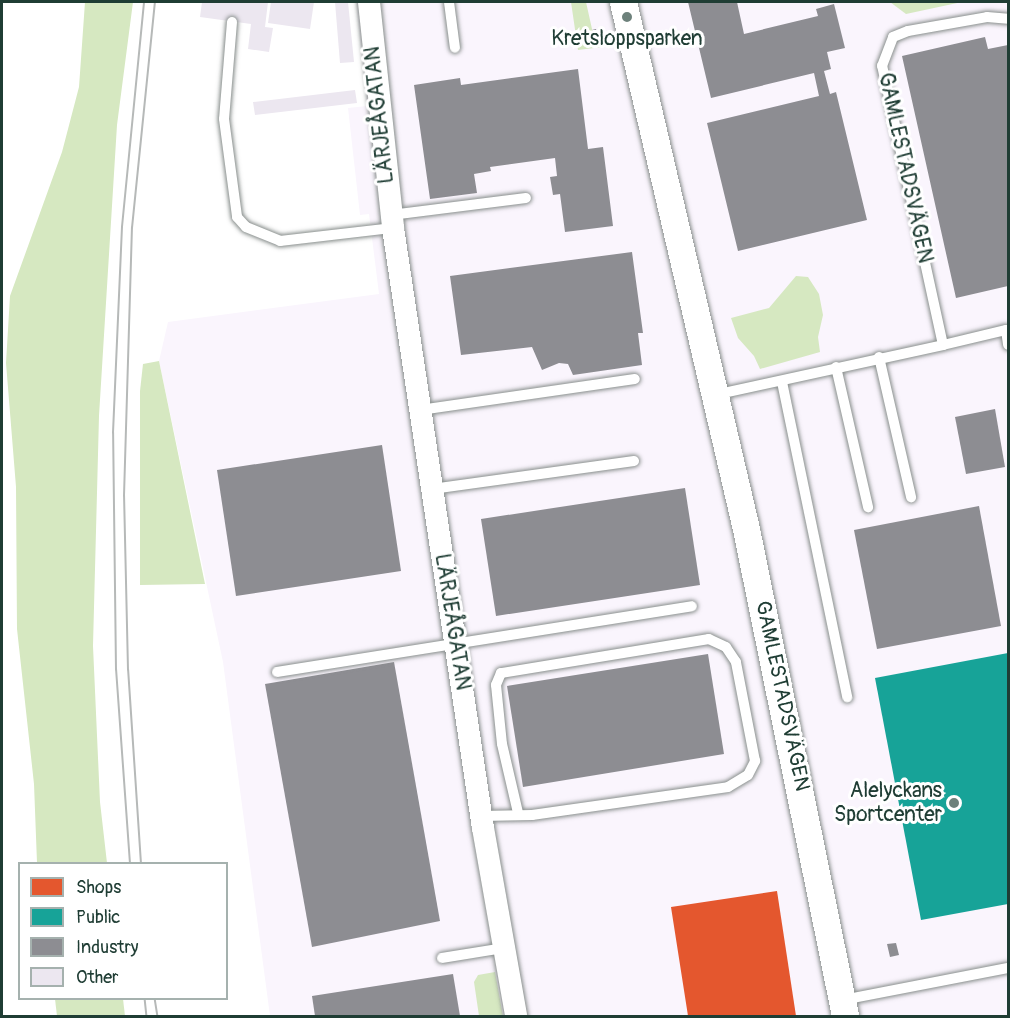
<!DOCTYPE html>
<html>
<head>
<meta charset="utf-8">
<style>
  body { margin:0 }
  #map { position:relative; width:1010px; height:1018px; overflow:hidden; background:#fff; font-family:Pangolin,sans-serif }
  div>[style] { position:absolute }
  .built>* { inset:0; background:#faf5fd }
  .green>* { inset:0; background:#d6e8c1 }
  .shops>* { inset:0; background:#e4572e }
  .public>* { inset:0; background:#17a398 }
  .industry>* { inset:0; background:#8d8d92 }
  .building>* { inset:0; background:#ece7f0 }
  .roads { filter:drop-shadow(0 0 2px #898f8d) drop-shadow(0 0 2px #898f8d) }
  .service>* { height:10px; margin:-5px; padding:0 5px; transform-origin:5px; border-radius:5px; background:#fff }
  .minor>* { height:22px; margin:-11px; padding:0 11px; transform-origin:11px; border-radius:11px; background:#fff }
  .tertiary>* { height:27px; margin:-13.5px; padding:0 13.5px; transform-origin:13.5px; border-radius:13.5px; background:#fff }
  .tram>* { height:1.5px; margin:-0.75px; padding:0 0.75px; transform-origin:0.75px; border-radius:0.75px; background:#b6b9b8 }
  .dots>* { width:16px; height:16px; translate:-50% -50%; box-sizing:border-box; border:3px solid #fff; border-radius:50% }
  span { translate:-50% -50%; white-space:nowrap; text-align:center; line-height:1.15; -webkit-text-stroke:6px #fff; paint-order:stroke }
  .poi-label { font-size:21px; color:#1f3d34 }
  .right { translate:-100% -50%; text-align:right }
  .street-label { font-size:21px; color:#1f3d34 }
  .frame { position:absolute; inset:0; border:3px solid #1f3d34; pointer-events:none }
  .legend { position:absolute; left:18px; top:862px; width:210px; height:138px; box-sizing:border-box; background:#fff; border:2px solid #a5b1ae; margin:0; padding:8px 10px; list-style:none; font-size:18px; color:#1f3d34 }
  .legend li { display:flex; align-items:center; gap:12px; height:30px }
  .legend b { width:30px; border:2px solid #a5b1ae }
</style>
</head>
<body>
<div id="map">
  <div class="built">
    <div style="clip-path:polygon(356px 2px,1008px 2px,1008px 1016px,270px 1016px,223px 662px,159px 361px,168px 322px,379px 294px,369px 214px,360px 215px,348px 108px,367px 106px)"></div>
  </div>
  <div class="green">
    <div style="clip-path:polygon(85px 2px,133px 2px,117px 125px,99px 416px,93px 646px,100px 802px,107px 863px,37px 863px,34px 784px,17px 629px,16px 487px,6px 363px,10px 296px,62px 152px,79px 87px)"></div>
    <div style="clip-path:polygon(571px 2px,586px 2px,594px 38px,598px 38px,602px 47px,578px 50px)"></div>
    <div style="clip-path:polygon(890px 2px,962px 2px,906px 14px)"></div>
    <div style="clip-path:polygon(796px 276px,808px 277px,819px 294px,823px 315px,818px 337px,820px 352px,760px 369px,754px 356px,738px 338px,731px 318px,769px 308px)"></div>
    <div style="clip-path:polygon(159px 361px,205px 584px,140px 585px,140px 391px,143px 364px)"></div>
    <div style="clip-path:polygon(495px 972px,503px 1016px,479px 1016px,474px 982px,478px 975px)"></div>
    <div style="clip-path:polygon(55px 999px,123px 999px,125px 1016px,57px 1016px)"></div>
  </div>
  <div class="shops">
    <div style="clip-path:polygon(777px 891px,796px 1016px,688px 1016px,671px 907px)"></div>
  </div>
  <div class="public">
    <div style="clip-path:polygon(1008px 653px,1008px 904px,921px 920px,875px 678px)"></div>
  </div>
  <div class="industry">
    <div style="clip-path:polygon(688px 2px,737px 2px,744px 34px,818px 16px,816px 9px,834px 4px,845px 48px,827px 52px,831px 69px,824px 71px,830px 94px,836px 92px,867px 220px,738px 251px,707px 123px,819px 96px,814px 73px,711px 98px)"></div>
    <div style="clip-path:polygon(596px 29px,598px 38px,594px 39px,592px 30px)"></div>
    <div style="clip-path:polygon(985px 37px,988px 49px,1008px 45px,1008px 286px,956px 298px,902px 56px)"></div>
    <div style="clip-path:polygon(578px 69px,588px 149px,603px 147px,613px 226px,565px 232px,560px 194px,553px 195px,550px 177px,557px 176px,555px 158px,490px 167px,491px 171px,474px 174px,477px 193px,430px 199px,414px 85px,460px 78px,461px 85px)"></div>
    <div style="clip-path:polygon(632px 252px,643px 333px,638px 333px,642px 365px,573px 375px,568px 364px,559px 363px,542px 370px,532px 347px,461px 355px,450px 276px)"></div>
    <div style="clip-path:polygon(995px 409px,1005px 467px,966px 474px,955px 417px)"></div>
    <div style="clip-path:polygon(382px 445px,401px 571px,236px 596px,217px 470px)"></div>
    <div style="clip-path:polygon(685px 488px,700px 585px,496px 616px,481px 519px)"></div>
    <div style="clip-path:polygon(979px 506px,1001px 626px,877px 649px,854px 530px)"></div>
    <div style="clip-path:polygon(708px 654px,724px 754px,523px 787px,507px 686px)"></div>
    <div style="clip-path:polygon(394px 662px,440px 921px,312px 947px,265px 684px)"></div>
    <div style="clip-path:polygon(896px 943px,899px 955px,890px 957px,887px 944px)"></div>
    <div style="clip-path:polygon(453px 974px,460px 1016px,315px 1016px,312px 996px)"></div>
  </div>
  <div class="building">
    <div style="clip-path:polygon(202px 2px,268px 2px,265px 27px,273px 28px,269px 52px,248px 49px,251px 24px,200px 17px)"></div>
    <div style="clip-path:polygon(271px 2px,314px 2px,310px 29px,268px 23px)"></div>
    <div style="clip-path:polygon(335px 2px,348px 2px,354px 62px,340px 63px)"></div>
    <div style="clip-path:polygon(355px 90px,357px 103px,255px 115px,253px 102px)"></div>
  </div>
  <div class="roads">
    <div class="service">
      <div style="left:449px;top:2px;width:46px;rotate:82.6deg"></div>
      <div style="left:232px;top:22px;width:97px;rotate:94.7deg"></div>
      <div style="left:224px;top:119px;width:99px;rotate:82.4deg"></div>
      <div style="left:237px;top:217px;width:13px;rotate:48deg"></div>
      <div style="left:246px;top:227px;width:37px;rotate:22deg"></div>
      <div style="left:280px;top:241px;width:114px;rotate:-6.6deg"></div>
      <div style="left:391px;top:215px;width:136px;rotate:-7.2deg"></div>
      <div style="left:943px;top:345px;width:65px;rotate:-13.4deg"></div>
      <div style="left:1006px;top:330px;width:15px;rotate:82deg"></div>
      <div style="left:879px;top:357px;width:144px;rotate:77.1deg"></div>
      <div style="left:836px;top:367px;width:144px;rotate:77.1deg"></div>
      <div style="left:782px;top:382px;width:322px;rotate:78.3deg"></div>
      <div style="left:714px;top:395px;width:234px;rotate:-12.3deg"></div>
      <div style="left:943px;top:345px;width:286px;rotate:-102.3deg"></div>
      <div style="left:882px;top:66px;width:31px;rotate:-69deg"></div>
      <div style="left:893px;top:37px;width:16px;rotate:-22deg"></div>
      <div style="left:908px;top:31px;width:80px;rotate:-10deg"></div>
      <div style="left:987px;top:17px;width:21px;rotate:5deg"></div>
      <div style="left:420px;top:410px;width:217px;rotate:-8.2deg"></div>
      <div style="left:432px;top:489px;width:204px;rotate:-7.9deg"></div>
      <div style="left:277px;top:672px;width:420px;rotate:-9deg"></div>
      <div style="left:481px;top:816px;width:51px;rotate:-1.1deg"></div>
      <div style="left:532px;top:815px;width:198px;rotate:-8.1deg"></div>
      <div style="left:728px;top:787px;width:23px;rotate:-31deg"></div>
      <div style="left:748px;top:775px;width:16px;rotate:-63deg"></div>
      <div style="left:755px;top:761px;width:101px;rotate:-100.9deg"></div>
      <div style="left:736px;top:662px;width:18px;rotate:-124deg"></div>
      <div style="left:726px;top:647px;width:19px;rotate:-155deg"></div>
      <div style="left:709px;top:639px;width:211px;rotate:170.7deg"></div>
      <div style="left:501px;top:673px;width:13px;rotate:113deg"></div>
      <div style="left:496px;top:685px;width:59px;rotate:84.2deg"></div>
      <div style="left:502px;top:744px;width:71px;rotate:76.9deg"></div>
      <div style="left:442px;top:958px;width:63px;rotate:-9.2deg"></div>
      <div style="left:843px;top:1000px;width:168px;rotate:-11deg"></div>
    </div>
    <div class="minor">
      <div style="left:369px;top:2px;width:227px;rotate:83.9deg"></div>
      <div style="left:393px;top:228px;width:607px;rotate:81.47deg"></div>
      <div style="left:483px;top:828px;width:191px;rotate:80deg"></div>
    </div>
    <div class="tertiary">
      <div style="left:623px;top:2px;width:541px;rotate:76.86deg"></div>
      <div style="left:746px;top:529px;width:497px;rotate:78.5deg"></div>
    </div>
  </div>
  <div class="tram">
    <div style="left:130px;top:864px;width:195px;rotate:-94.1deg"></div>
    <div style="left:116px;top:670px;width:237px;rotate:-90.7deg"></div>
    <div style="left:113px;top:433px;width:206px;rotate:-87.5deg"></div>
    <div style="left:122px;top:227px;width:226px;rotate:-84.4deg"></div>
    <div style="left:141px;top:864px;width:194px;rotate:-93.8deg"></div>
    <div style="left:128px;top:670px;width:174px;rotate:-91.3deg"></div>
    <div style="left:124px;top:496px;width:268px;rotate:-88.3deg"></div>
    <div style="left:132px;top:228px;width:227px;rotate:-84.2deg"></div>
    <div style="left:145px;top:998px;width:18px;rotate:84deg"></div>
    <div style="left:155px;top:998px;width:18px;rotate:81deg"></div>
  </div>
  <div class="dots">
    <div style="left:627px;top:17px;background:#6d817b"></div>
    <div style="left:954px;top:803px;background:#6d817b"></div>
  </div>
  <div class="poi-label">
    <span style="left:627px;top:39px">Kretsloppsparken</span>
    <span class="right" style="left:942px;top:803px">Alelyckans<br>Sportcenter</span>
  </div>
  <div class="street-label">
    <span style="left:380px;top:115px;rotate:-96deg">LÄRJEÅGATAN</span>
    <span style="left:905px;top:168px;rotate:78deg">GAMLESTADSVÄGEN</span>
    <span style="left:452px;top:622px;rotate:81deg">LÄRJEÅGATAN</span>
    <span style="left:782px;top:696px;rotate:78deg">GAMLESTADSVÄGEN</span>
  </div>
  <div class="frame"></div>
  <ul class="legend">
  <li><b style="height:16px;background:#e4572e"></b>Shops</li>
  <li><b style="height:16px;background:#17a398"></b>Public</li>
  <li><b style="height:16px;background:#8d8d92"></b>Industry</li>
  <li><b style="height:16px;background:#ece7f0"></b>Other</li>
  </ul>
</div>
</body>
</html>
